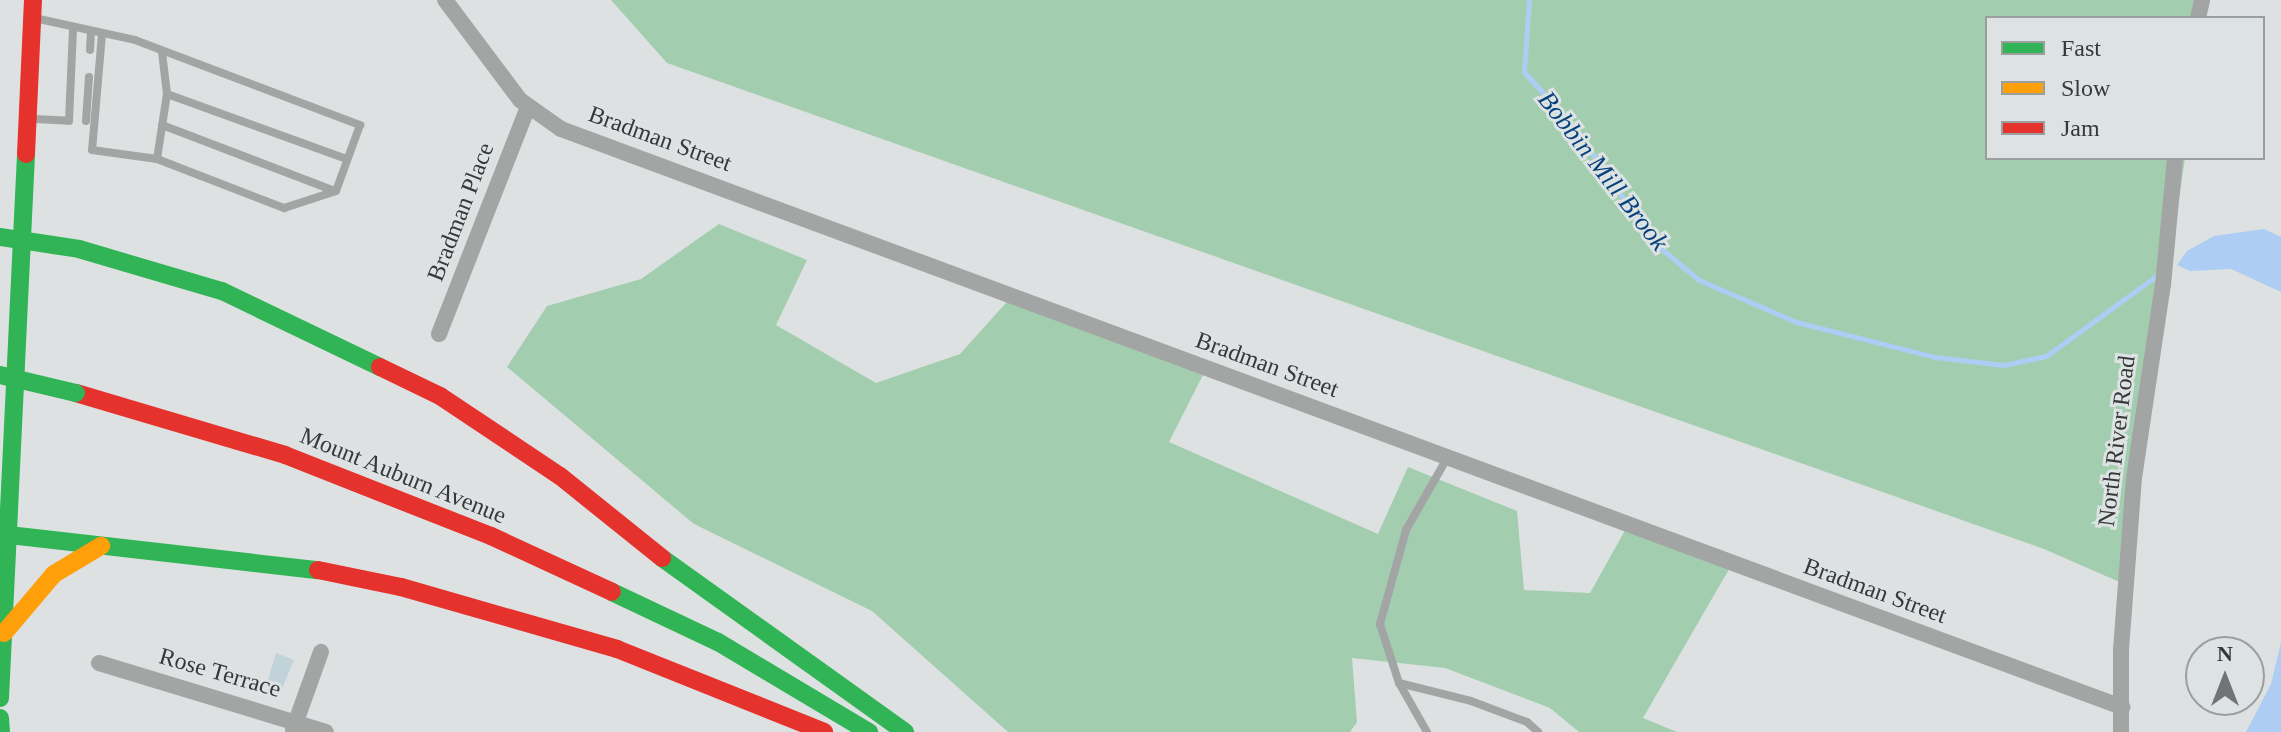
<!DOCTYPE html>
<html>
<head>
<meta charset="utf-8">
<style>
  body { margin:0 }
  #map { position:relative; width:2281px; height:732px; overflow:hidden; background:#dee1e1; font-family:"Times New Roman",serif }
  div>[style] { position:absolute }
  .forest>* { inset:0; background:#a2ceaf }
  .water>* { inset:0; background:#aecdf4 }
  .stream>* { height:5px; margin:-2.5px; padding:0 2.5px; transform-origin:2.5px; border-radius:2.5px; background:#aecdf4 }
  .building>* { inset:0; background:#c2d2d9 }
  .lane>* { height:8px; margin:-4px; padding:0 4px; transform-origin:4px; border-radius:4px; background:#a3a5a5 }
  .street>* { height:16px; margin:-8px; padding:0 8px; transform-origin:8px; border-radius:8px; background:#a3a5a5 }
  .fast>* { height:18px; margin:-9px; padding:0 9px; transform-origin:9px; border-radius:9px; background:#30b455 }
  .slow>* { height:18px; margin:-9px; padding:0 9px; transform-origin:9px; border-radius:9px; background:#ff9f0a }
  .jam>* { height:18px; margin:-9px; padding:0 9px; transform-origin:9px; border-radius:9px; background:#e5322d }
  .fast-bridge>* { height:18px; margin:-9px; padding:0 9px; transform-origin:9px; border-radius:9px; background:#30b455 }
  span { translate:-50% -50%; white-space:nowrap; text-align:center; line-height:1.15; -webkit-text-stroke:6px #dde2e2; paint-order:stroke }
  .street-label { font-size:24px; color:#373839 }
  .water-label { font-size:26px; color:#07427d; font-style:italic }
  .legend { position:absolute; left:1985px; top:16px; width:280px; height:144px; box-sizing:border-box; background:#dde2e2; border:2px solid #9b9e9e; margin:0; padding:10px 14px; list-style:none; font-size:24px; color:#373839 }
  .legend li { display:flex; align-items:center; gap:16px; height:40px }
  .legend b { width:40px; border:2px solid #9b9e9e }
  .north { position:absolute; left:2185px; top:636px; width:80px; height:80px; box-sizing:border-box; background:#dde2e2; border:2px solid #9b9e9e; border-radius:50%; rotate:0deg; font-size:22px; font-weight:700; line-height:32px; text-align:center; color:#373839 }
  .north::after { content:''; display:block; margin:auto; width:28px; height:36px; background:#717374; clip-path:polygon(50% 0,100% 100%,50% 72%,0 100%) }
</style>
</head>
<body>
<div id="map">
  <div class="forest">
    <div style="clip-path:polygon(611px 0,2207px 0,2205px 18px,1987px 18px,1987px 158px,2185px 158px,2124px 584px,2044px 549px,667px 63px)"></div>
    <div style="clip-path:polygon(719px 224px,807px 260px,776px 325px,876px 383px,960px 354px,1013px 295px,1206px 369px,1169px 442px,1378px 534px,1408px 467px,1517px 511px,1524px 590px,1590px 593px,1628px 525px,1732px 564px,1643px 718px,1677px 732px,1579px 732px,1550px 708px,1445px 668px,1352px 658px,1357px 722px,1350px 732px,1008px 732px,872px 611px,694px 524px,507px 367px,547px 306px,641px 279px)"></div>
  </div>
  <div class="water">
    <div style="clip-path:polygon(2264px 229px,2281px 237px,2281px 292px,2231px 269px,2190px 271px,2177px 265px,2187px 251px,2214px 236px)"></div>
    <div style="clip-path:polygon(2281px 642px,2281px 732px,2246px 732px,2271px 684px)"></div>
  </div>
  <div class="stream">
    <div style="left:1529px;top:0;width:72px;rotate:94deg"></div>
    <div style="left:1524px;top:72px;width:76px;rotate:47.7deg"></div>
    <div style="left:1575px;top:128px;width:137px;rotate:55.7deg"></div>
    <div style="left:1652px;top:241px;width:61px;rotate:39.7deg"></div>
    <div style="left:1699px;top:280px;width:106px;rotate:23.4deg"></div>
    <div style="left:1796px;top:322px;width:143px;rotate:14.1deg"></div>
    <div style="left:1935px;top:357px;width:69px;rotate:6.6deg"></div>
    <div style="left:2004px;top:365px;width:43px;rotate:-12.1deg"></div>
    <div style="left:2046px;top:356px;width:140px;rotate:-36deg"></div>
  </div>
  <div class="building">
    <div style="clip-path:polygon(276px 653px,294px 660px,281px 691px,266px 686px)"></div>
  </div>
  <div class="lane">
    <div style="left:39px;top:19px;width:98px;rotate:12.3deg"></div>
    <div style="left:135px;top:40px;width:241px;rotate:20.7deg"></div>
    <div style="left:360px;top:125px;width:70px;rotate:110deg"></div>
    <div style="left:336px;top:191px;width:55px;rotate:161.9deg"></div>
    <div style="left:284px;top:208px;width:136px;rotate:-158.9deg"></div>
    <div style="left:157px;top:159px;width:66px;rotate:-81.3deg"></div>
    <div style="left:167px;top:94px;width:42px;rotate:-96.8deg"></div>
    <div style="left:102px;top:34px;width:116px;rotate:94.9deg"></div>
    <div style="left:92px;top:150px;width:66px;rotate:7.9deg"></div>
    <div style="left:90px;top:50px;width:18px;rotate:-87deg"></div>
    <div style="left:167px;top:94px;width:191px;rotate:19.9deg"></div>
    <div style="left:35px;top:119px;width:34px;rotate:3deg"></div>
    <div style="left:69px;top:121px;width:93px;rotate:-87.5deg"></div>
    <div style="left:86px;top:121px;width:44px;rotate:-86.1deg"></div>
    <div style="left:162px;top:125px;width:185px;rotate:20.9deg"></div>
    <div style="left:1399px;top:683px;width:74px;rotate:14deg"></div>
    <div style="left:1471px;top:701px;width:60px;rotate:20.6deg"></div>
    <div style="left:1527px;top:722px;width:15px;rotate:42deg"></div>
    <div style="left:1427px;top:732px;width:56px;rotate:-119.7deg"></div>
    <div style="left:1399px;top:683px;width:62px;rotate:-107.9deg"></div>
    <div style="left:1380px;top:624px;width:98px;rotate:-74.5deg"></div>
    <div style="left:1406px;top:530px;width:83px;rotate:-60.3deg"></div>
  </div>
  <div class="street">
    <div style="left:445px;top:0;width:125px;rotate:53.1deg"></div>
    <div style="left:520px;top:100px;width:50px;rotate:35.3deg"></div>
    <div style="left:561px;top:129px;width:1665px;rotate:20.32deg"></div>
    <div style="left:2198px;top:18px;width:18px;rotate:-77deg"></div>
    <div style="left:439px;top:334px;width:244px;rotate:-68.6deg"></div>
    <div style="left:99px;top:663px;width:237px;rotate:16.9deg"></div>
    <div style="left:293px;top:730px;width:83px;rotate:-70.3deg"></div>
    <div style="left:2121px;top:732px;width:82px;rotate:-90deg"></div>
    <div style="left:2121px;top:650px;width:172px;rotate:-85.7deg"></div>
    <div style="left:2134px;top:478px;width:195px;rotate:-81.5deg"></div>
    <div style="left:2163px;top:285px;width:128px;rotate:-84.6deg"></div>
  </div>
  <div class="fast">
    <div style="left:0;top:237px;width:80px;rotate:8.6deg"></div>
    <div style="left:79px;top:249px;width:149px;rotate:16.4deg"></div>
    <div style="left:222px;top:291px;width:175px;rotate:25.7deg"></div>
    <div style="left:0;top:534px;width:320px;rotate:6.5deg"></div>
    <div style="left:662px;top:558px;width:299px;rotate:35.6deg"></div>
    <div style="left:612px;top:592px;width:117px;rotate:25.3deg"></div>
    <div style="left:718px;top:642px;width:176px;rotate:30.8deg"></div>
    <div style="left:0;top:698px;width:545px;rotate:-87.26deg"></div>
    <div style="left:0;top:718px;width:14px;rotate:86deg"></div>
  </div>
  <div class="slow">
    <div style="left:4px;top:633px;width:77px;rotate:-49.7deg"></div>
    <div style="left:54px;top:574px;width:55px;rotate:-30.8deg"></div>
  </div>
  <div class="jam">
    <div style="left:26px;top:154px;width:154px;rotate:-87.4deg"></div>
    <div style="left:380px;top:367px;width:67px;rotate:25.8deg"></div>
    <div style="left:440px;top:396px;width:144px;rotate:33.7deg"></div>
    <div style="left:560px;top:476px;width:131px;rotate:38.8deg"></div>
    <div style="left:76px;top:393px;width:218px;rotate:16.5deg"></div>
    <div style="left:285px;top:455px;width:221px;rotate:21.5deg"></div>
    <div style="left:491px;top:536px;width:133px;rotate:24.8deg"></div>
    <div style="left:318px;top:570px;width:85px;rotate:11.6deg"></div>
    <div style="left:401px;top:587px;width:225px;rotate:16deg"></div>
    <div style="left:617px;top:649px;width:223px;rotate:21.8deg"></div>
  </div>
  <div class="fast-bridge">
    <div style="left:0;top:375px;width:78px;rotate:13.3deg"></div>
  </div>
  <div class="street-label">
    <span style="left:660px;top:139px;rotate:20deg">Bradman Street</span>
    <span style="left:461px;top:212px;rotate:-69deg">Bradman Place</span>
    <span style="left:1267px;top:365px;rotate:20deg">Bradman Street</span>
    <span style="left:2117px;top:441px;rotate:-83deg">North River Road</span>
    <span style="left:403px;top:476px;rotate:22deg">Mount Auburn Avenue</span>
    <span style="left:1875px;top:591px;rotate:20deg">Bradman Street</span>
    <span style="left:220px;top:673px;rotate:16deg">Rose Terrace</span>
  </div>
  <div class="water-label">
    <span style="left:1603px;top:171px;rotate:52deg">Bobbin Mill Brook</span>
  </div>
  <ul class="legend">
  <li><b style="height:10px;background:#30b455"></b>Fast</li>
  <li><b style="height:10px;background:#ff9f0a"></b>Slow</li>
  <li><b style="height:10px;background:#e5322d"></b>Jam</li>
  </ul>
  <div class="north">N</div>
</div>
</body>
</html>
